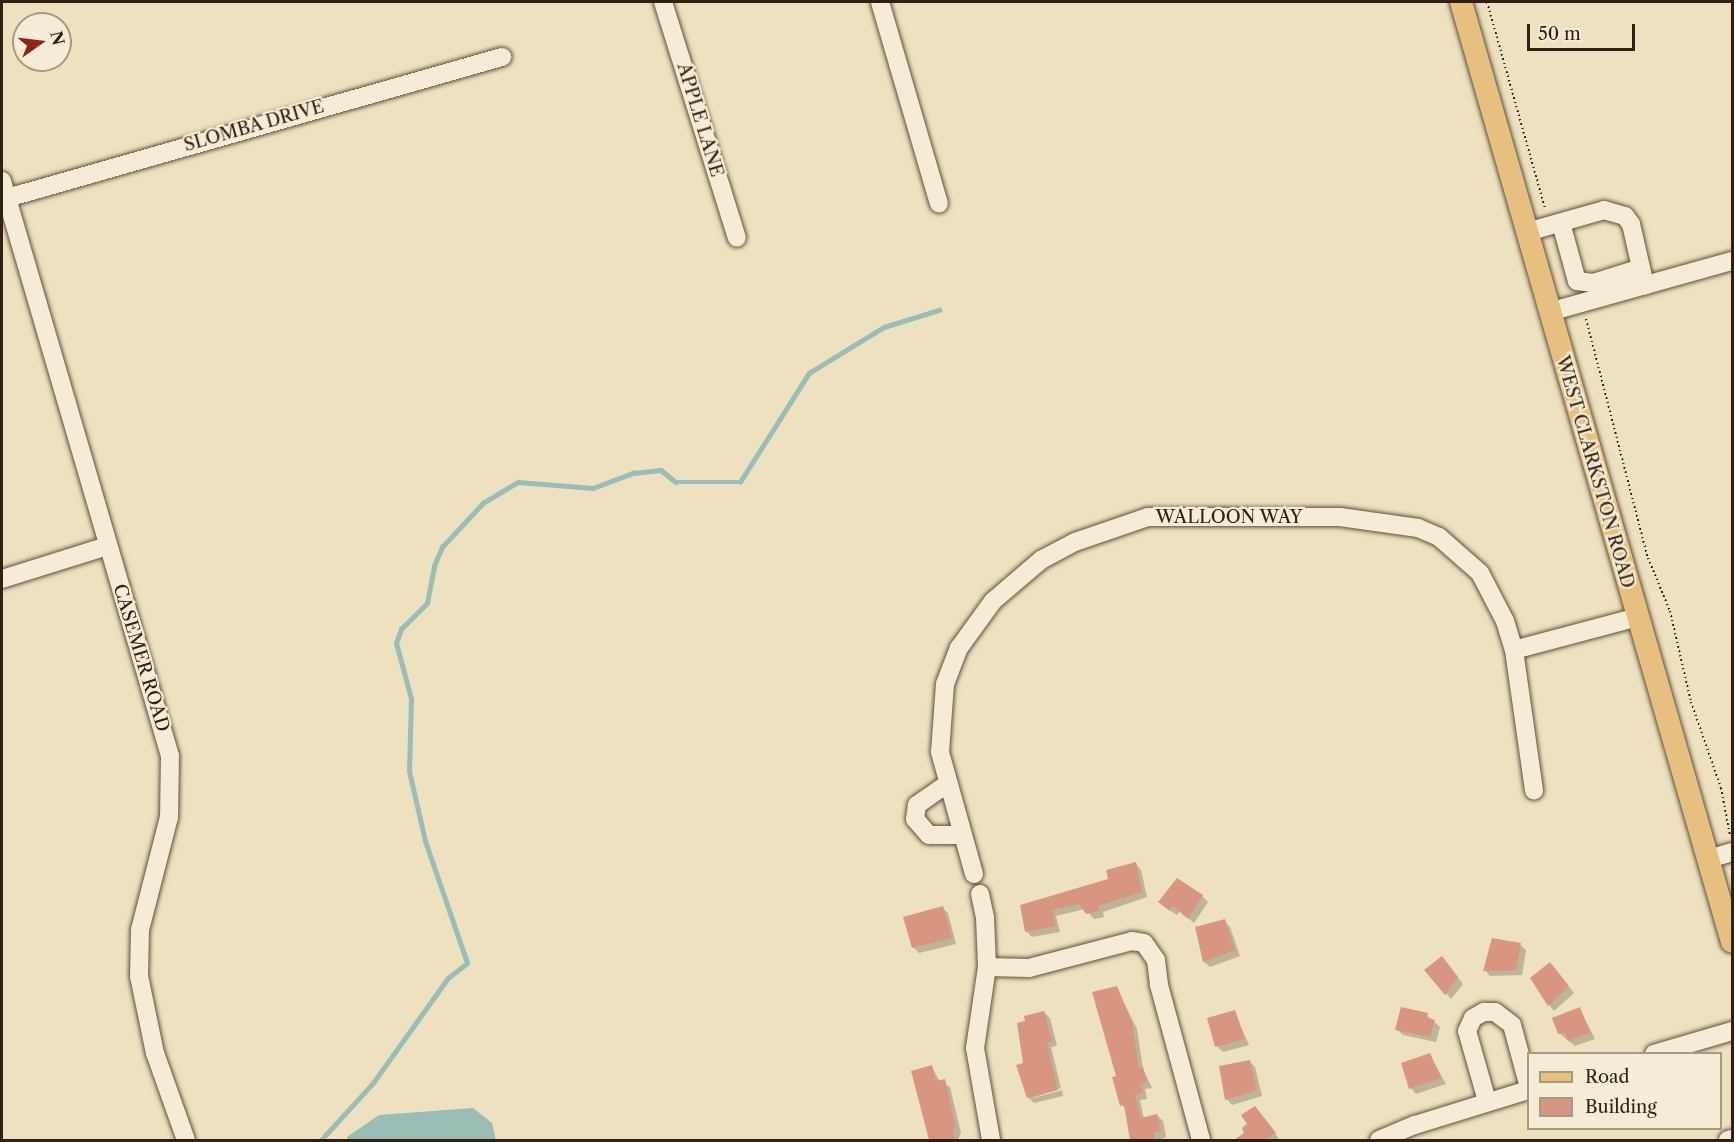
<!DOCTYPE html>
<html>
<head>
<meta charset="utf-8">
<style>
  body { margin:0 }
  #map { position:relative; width:1734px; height:1142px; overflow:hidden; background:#eee1bf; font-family:"Libre Caslon Text",serif }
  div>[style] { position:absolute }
  .water>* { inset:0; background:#9abdb6 }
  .shadow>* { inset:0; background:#0003 }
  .stream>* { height:4.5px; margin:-2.25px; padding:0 2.25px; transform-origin:2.25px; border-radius:2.25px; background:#9abdb6 }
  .building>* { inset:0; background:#d89680 }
  .path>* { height:2px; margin-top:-1px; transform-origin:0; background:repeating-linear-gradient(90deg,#311f12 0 1.5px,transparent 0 4.5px) }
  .roads { filter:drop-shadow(0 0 2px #60503d) drop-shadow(0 0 2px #60503d) }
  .minor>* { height:18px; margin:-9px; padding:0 9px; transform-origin:9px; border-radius:9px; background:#f4ecd5 }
  .major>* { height:22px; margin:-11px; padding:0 11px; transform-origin:11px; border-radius:11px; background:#e7c080 }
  span { translate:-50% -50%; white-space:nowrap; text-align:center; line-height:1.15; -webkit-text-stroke:4.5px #f4ecd5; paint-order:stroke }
  .street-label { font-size:18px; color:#311f12 }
  .frame { position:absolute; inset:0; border:3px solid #311f12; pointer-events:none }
  .legend { position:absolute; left:1527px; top:1052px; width:195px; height:78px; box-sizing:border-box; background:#f4ecd5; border:2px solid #a69a87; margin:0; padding:8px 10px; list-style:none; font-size:18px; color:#311f12 }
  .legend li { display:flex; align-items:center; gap:12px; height:30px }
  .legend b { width:30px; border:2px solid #a69a87 }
  .north { position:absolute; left:12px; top:12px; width:60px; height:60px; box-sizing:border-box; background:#f4ecd5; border:2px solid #a69a87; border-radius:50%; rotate:76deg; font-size:16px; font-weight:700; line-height:24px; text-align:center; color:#311f12 }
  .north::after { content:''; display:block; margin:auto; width:21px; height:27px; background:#8f2418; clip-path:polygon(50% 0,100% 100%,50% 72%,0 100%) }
  .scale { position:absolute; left:1527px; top:24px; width:108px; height:27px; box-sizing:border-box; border:3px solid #311f12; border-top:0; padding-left:8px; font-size:18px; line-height:21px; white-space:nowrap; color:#311f12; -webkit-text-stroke:4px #f4ecd5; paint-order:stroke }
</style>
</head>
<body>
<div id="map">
  <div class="water">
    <div style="clip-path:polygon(473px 1108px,492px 1123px,496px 1140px,348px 1140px,347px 1137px,379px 1115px)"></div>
  </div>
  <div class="shadow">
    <div style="clip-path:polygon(1136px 864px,1141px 870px,1147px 897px,1103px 912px,1104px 917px,1094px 919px,1085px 909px,1056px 916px,1060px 932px,1032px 937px,1026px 931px,1022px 906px,1110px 880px)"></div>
    <div style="clip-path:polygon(1202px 896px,1208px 902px,1194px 923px,1180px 911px,1177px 915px,1166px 908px)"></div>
    <div style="clip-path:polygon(942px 908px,948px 913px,956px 944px,919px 953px,913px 947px)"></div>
    <div style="clip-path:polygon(1224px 921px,1230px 927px,1240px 956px,1210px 967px,1204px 962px)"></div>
    <div style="clip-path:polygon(1520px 945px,1526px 950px,1522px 975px,1490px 976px,1485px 970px)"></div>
    <div style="clip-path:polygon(1447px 963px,1463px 984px,1451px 999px,1426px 970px)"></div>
    <div style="clip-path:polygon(1555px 969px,1574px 993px,1554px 1011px,1549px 1005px)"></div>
    <div style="clip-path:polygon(1116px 987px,1137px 1029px,1143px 1069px,1152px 1088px,1145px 1089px,1147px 1099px,1140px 1100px,1144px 1119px,1157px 1115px,1163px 1121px,1166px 1137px,1159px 1140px,1132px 1140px,1126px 1110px,1122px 1105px)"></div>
    <div style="clip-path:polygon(1580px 1009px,1595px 1039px,1575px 1046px,1559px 1033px)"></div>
    <div style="clip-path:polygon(1234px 1011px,1249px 1045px,1223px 1052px,1217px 1046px)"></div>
    <div style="clip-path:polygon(1044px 1012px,1050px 1018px,1057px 1046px,1051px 1047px,1061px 1088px,1030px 1099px,1062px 1090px,1063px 1096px,1034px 1103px,1028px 1097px,1025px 1064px)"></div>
    <div style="clip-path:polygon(1427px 1015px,1440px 1027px,1436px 1042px,1403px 1035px,1397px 1029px)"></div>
    <div style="clip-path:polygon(1430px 1055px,1446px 1084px,1416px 1094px,1411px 1088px)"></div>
    <div style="clip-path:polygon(1249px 1061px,1255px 1067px,1262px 1096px,1232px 1105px,1227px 1099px)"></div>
    <div style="clip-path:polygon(932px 1067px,940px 1082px,950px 1087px,961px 1133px,958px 1140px,930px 1140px,913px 1072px)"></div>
    <div style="clip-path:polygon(1260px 1114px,1280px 1140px,1241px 1140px,1249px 1124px)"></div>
  </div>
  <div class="stream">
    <div style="left:321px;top:1140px;width:77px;rotate:-47.6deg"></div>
    <div style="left:373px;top:1083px;width:129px;rotate:-54.5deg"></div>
    <div style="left:448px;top:978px;width:24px;rotate:-38deg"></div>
    <div style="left:467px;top:963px;width:129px;rotate:-109deg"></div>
    <div style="left:425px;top:841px;width:72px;rotate:-102.9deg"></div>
    <div style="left:409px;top:771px;width:72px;rotate:-88.4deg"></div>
    <div style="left:411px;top:699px;width:58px;rotate:-105deg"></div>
    <div style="left:396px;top:643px;width:15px;rotate:-70deg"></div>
    <div style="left:401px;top:629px;width:37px;rotate:-45deg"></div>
    <div style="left:427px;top:603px;width:38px;rotate:-79deg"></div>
    <div style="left:434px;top:566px;width:21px;rotate:-67deg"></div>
    <div style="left:442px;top:547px;width:60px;rotate:-47deg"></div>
    <div style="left:483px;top:503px;width:41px;rotate:-31deg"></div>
    <div style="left:518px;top:482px;width:75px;rotate:4.6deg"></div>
    <div style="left:593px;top:488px;width:43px;rotate:-20.6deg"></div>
    <div style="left:633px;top:473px;width:28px;rotate:-6deg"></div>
    <div style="left:661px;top:470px;width:19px;rotate:39deg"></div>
    <div style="left:676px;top:482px;width:64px"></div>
    <div style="left:740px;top:482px;width:129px;rotate:-57.7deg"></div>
    <div style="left:809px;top:373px;width:88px;rotate:-31.5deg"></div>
    <div style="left:884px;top:327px;width:58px;rotate:-17.2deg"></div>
  </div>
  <div class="building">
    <div style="clip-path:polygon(1136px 862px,1142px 892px,1098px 906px,1099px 911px,1086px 914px,1079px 904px,1052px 910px,1056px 926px,1025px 932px,1020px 905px,1108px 879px,1106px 870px)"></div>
    <div style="clip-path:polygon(1177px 878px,1203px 895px,1188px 919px,1173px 906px,1170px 911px,1158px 902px)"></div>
    <div style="clip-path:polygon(943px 906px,952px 938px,912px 948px,903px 917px)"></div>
    <div style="clip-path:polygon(1225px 919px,1235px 950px,1203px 962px,1195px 927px)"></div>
    <div style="clip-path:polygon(1492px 938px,1521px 943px,1516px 970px,1483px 971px)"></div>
    <div style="clip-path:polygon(1442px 956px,1458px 977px,1445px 995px,1424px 970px)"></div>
    <div style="clip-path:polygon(1550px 962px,1569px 986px,1548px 1006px,1530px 978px)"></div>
    <div style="clip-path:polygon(1117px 986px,1132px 1022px,1139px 1068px,1143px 1067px,1147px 1082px,1140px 1084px,1143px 1093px,1135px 1095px,1141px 1118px,1157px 1114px,1161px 1131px,1154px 1133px,1155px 1140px,1130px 1140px,1124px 1105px,1120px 1106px,1112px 1077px,1116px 1076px,1092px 992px)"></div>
    <div style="clip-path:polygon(1401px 1007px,1428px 1013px,1427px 1018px,1435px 1020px,1430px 1037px,1395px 1030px)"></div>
    <div style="clip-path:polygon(1580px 1007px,1590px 1033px,1568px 1041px,1565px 1032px,1558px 1034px,1552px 1018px)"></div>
    <div style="clip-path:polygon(1235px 1010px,1245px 1039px,1215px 1047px,1207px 1018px)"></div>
    <div style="clip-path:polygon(1044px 1011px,1052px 1041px,1047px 1042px,1058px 1090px,1027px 1098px,1016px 1065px,1023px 1063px,1017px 1023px,1025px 1021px,1024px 1016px)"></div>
    <div style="clip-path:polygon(1430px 1053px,1441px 1078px,1409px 1089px,1401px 1063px)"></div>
    <div style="clip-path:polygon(1250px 1060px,1257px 1090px,1225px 1100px,1219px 1066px)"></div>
    <div style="clip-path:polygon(932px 1065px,936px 1081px,945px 1079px,956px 1128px,952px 1129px,955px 1140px,929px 1140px,911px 1071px)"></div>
    <div style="clip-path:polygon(1255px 1106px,1276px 1133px,1265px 1140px,1234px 1140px,1244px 1133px,1242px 1128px,1247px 1124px,1241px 1115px)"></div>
  </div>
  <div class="path">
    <div style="left:1487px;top:2px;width:215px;rotate:74.3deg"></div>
    <div style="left:1586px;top:319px;width:247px;rotate:75.5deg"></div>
    <div style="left:1648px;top:558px;width:57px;rotate:67.5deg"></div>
    <div style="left:1670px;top:611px;width:93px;rotate:77deg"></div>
    <div style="left:1691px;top:702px;width:91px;rotate:70.8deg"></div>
    <div style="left:1721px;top:788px;width:48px;rotate:79.2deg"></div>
  </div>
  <div class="roads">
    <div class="minor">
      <div style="left:663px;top:2px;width:247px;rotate:72.6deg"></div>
      <div style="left:880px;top:2px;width:210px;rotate:73.7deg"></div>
      <div style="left:2px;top:181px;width:599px;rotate:73.71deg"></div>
      <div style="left:170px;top:756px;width:61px;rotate:90.9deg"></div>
      <div style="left:169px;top:817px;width:117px;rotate:104.4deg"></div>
      <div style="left:140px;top:930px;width:46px;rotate:91.2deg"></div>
      <div style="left:139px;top:976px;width:79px;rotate:78.3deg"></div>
      <div style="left:155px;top:1053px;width:92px;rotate:70.4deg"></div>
      <div style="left:7px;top:198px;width:515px;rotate:-15.9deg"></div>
      <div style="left:1561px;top:223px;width:60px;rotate:74.6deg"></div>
      <div style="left:1577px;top:281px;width:16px;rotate:7deg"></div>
      <div style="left:1593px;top:283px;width:50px;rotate:-17.4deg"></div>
      <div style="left:1527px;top:232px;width:80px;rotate:-15.9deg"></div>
      <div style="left:1604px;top:210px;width:22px;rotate:16deg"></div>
      <div style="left:1625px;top:216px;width:10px;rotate:53deg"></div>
      <div style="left:1631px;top:224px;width:63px;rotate:77.1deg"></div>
      <div style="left:1549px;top:312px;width:190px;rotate:-15.6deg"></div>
      <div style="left:2px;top:579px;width:110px;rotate:-17.4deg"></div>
      <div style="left:1514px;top:650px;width:128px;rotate:-14.9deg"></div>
      <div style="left:947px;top:784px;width:37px;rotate:145deg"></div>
      <div style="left:917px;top:805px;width:14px;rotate:98deg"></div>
      <div style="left:915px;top:819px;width:21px;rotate:49deg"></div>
      <div style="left:929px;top:835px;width:33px"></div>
      <div style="left:1709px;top:859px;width:24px;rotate:-17deg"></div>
      <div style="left:974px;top:874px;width:127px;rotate:-105.6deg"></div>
      <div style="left:940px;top:752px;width:68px;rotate:-85.8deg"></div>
      <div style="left:945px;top:684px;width:39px;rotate:-69deg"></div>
      <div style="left:959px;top:648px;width:58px;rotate:-54.1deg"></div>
      <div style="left:993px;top:601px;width:63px;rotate:-40.5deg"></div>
      <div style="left:1041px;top:560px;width:38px;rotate:-28deg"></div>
      <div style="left:1075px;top:542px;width:77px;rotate:-18.9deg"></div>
      <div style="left:1148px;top:517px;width:192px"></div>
      <div style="left:1340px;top:517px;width:79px;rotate:8deg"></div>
      <div style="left:1418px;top:528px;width:23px;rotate:23deg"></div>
      <div style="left:1439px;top:537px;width:55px;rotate:41.3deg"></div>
      <div style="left:1480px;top:573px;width:54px;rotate:62.5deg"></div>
      <div style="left:1505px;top:621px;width:30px;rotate:73deg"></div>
      <div style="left:1514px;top:650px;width:142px;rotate:81.9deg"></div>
      <div style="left:980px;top:894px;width:24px;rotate:78deg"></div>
      <div style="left:985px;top:917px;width:50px;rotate:87.7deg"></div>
      <div style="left:987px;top:967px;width:82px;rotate:98.4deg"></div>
      <div style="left:975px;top:1048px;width:93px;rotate:80.1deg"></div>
      <div style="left:987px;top:967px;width:42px;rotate:1.4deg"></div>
      <div style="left:1029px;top:968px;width:106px;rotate:-14.7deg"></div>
      <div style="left:1132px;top:941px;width:12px;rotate:9deg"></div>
      <div style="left:1144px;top:943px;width:21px;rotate:55deg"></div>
      <div style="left:1156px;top:960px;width:25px;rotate:83deg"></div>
      <div style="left:1159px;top:985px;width:161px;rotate:74.8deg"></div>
      <div style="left:1654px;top:1054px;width:81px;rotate:-16.4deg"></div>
      <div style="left:1487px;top:1101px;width:73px;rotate:-105.9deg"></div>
      <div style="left:1467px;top:1031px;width:14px;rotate:-65deg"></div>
      <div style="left:1473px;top:1018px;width:13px;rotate:-29deg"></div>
      <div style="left:1484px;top:1012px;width:11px"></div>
      <div style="left:1495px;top:1012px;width:21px;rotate:37deg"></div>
      <div style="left:1512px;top:1025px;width:61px;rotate:74.8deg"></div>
      <div style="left:1379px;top:1140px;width:39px;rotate:-23deg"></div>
      <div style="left:1415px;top:1125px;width:118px;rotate:-17.2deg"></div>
      <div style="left:1728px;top:1140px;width:4px;rotate:-14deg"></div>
    </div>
    <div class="major">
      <div style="left:1461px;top:2px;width:978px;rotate:73.92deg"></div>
    </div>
  </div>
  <div class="street-label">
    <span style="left:700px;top:120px;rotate:73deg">APPLE LANE</span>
    <span style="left:254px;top:126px;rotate:-16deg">SLOMBA DRIVE</span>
    <span style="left:1595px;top:472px;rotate:74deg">WEST CLARKSTON ROAD</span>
    <span style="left:1229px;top:517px">WALLOON WAY</span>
    <span style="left:141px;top:658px;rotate:73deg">CASEMER ROAD</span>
  </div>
  <div class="frame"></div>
  <ul class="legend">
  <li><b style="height:8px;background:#e7c080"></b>Road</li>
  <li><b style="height:16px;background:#d89680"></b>Building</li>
  </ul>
  <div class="north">N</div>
  <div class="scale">50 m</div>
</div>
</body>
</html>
